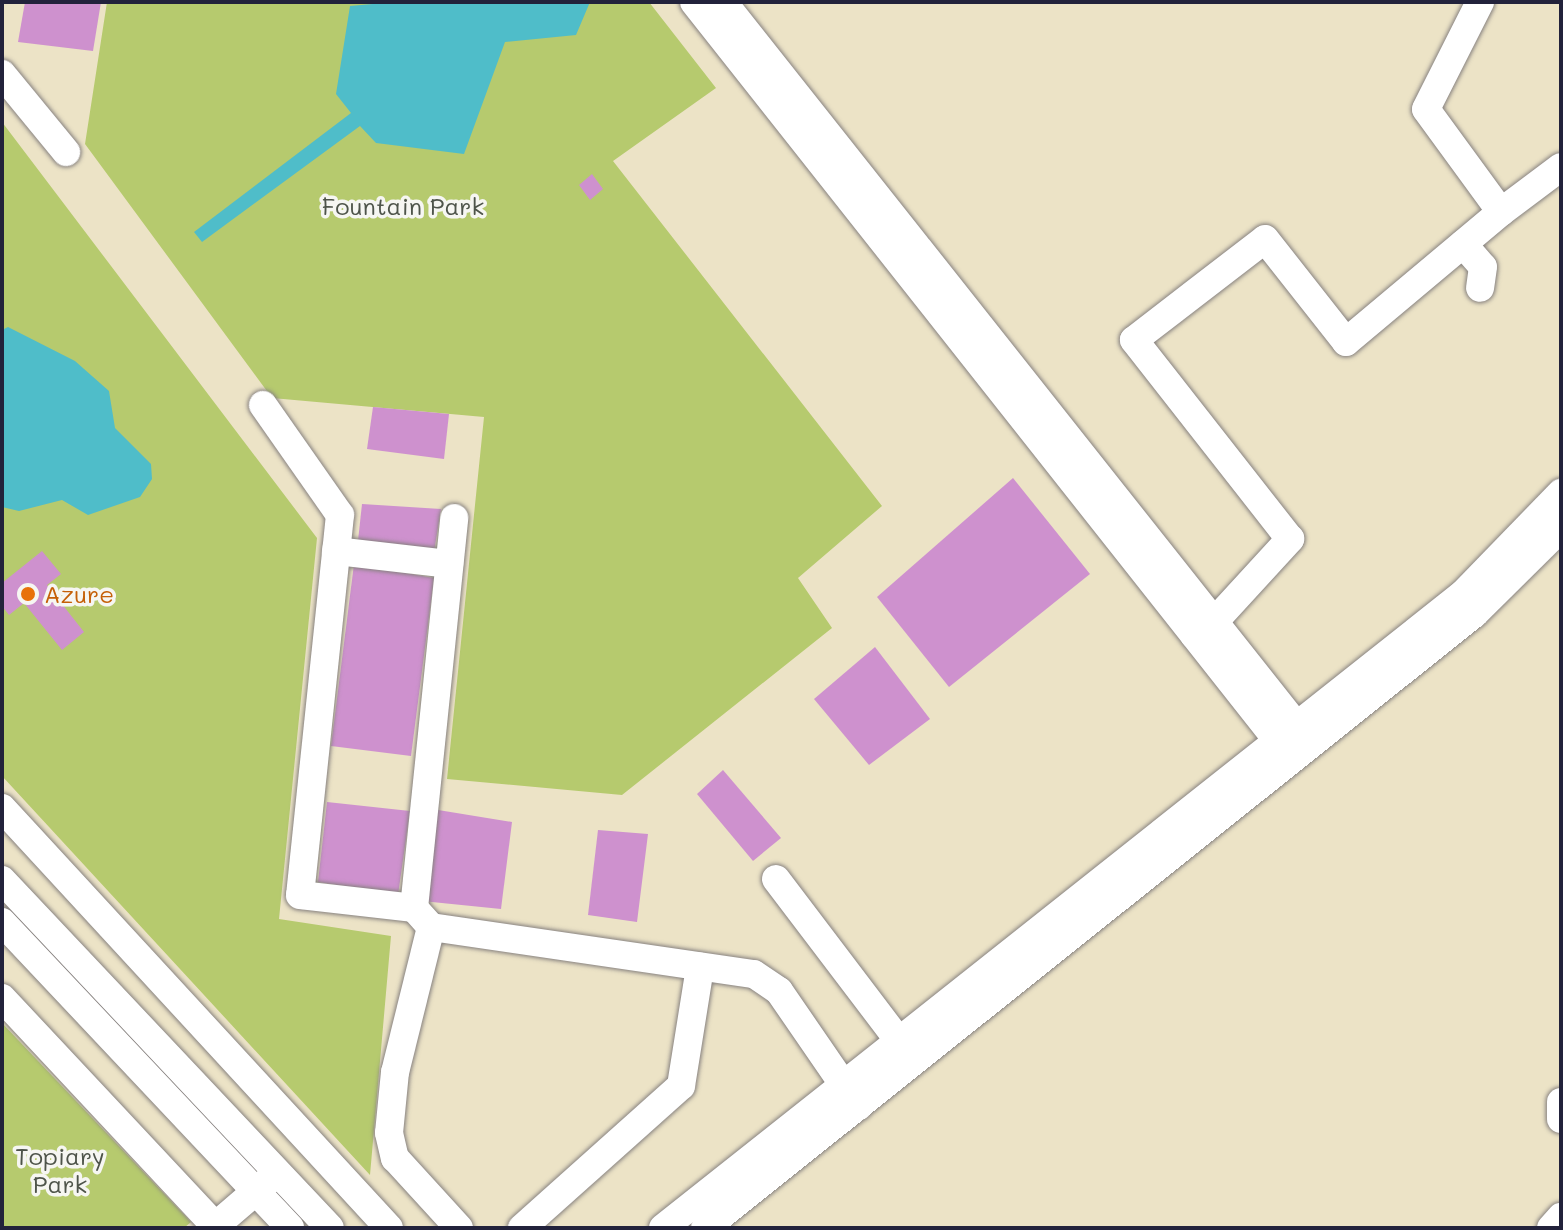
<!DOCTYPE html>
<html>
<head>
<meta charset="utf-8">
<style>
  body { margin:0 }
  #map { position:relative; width:1563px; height:1230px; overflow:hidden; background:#ece3c6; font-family:Mali,sans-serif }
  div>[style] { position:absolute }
  .green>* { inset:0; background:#b6ca6e }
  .water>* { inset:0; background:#4fbdc9 }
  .building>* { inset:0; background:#ce91ce }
  .roads { filter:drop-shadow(0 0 2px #878280) drop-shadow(0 0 2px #878280) }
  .minor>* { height:28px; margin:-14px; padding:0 14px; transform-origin:14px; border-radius:14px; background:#fff }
  .dots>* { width:22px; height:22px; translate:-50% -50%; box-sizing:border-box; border:4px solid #f6f6f2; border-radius:50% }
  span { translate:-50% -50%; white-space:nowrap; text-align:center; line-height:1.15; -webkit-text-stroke:7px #f6f6f2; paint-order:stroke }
  .park-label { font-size:24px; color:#4e544a }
  .food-label { font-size:24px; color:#c56008 }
  .left { translate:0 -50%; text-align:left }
  .frame { position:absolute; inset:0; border:4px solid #22223b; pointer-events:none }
</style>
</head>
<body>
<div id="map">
  <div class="green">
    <div style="clip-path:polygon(107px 2px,649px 2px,716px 88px,613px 161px,882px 506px,798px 578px,832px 628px,622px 795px,447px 779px,484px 417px,272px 398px,85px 144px)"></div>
    <div style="clip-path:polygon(2px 122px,317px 538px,279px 919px,391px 936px,370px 1175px,2px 776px)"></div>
    <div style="clip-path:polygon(2px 1023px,191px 1222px,184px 1228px,2px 1228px)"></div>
  </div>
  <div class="water">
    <div style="clip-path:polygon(395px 2px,590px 2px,576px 35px,505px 42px,464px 154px,376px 143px,360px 126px,202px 242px,194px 232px,351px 113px,336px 94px,350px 6px)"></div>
    <div style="clip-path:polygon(8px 327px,75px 361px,109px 391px,115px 428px,151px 464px,152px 479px,140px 497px,88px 515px,62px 500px,19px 511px,2px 507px,2px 330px)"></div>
  </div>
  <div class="building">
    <div style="clip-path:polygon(25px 2px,101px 2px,93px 51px,18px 42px)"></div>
    <div style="clip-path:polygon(592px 174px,603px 189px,590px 200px,579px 185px)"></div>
    <div style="clip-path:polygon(373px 407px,449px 414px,444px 459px,367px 449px)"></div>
    <div style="clip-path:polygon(1013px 478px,1090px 574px,949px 687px,877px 597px)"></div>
    <div style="clip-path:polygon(362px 504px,441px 509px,434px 552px,358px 541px)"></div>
    <div style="clip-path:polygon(42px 551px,61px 574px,47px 585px,84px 632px,62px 650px,24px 603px,9px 615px,2px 606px,2px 583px)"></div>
    <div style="clip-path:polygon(354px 564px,434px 578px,411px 756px,331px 746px)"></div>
    <div style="clip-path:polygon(875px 647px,930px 719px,869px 765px,814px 699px)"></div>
    <div style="clip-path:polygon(723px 770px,781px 838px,753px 861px,697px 794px)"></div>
    <div style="clip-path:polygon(327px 802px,410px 811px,398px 895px,318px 882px)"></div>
    <div style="clip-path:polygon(432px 809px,512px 822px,501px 909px,422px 901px)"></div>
    <div style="clip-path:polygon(598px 830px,648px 834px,637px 922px,588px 915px)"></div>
  </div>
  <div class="roads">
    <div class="minor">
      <div style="left:694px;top:2px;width:960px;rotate:51.69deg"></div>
      <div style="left:723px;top:2px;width:942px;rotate:51.6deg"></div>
      <div style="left:2px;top:74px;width:101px;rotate:50.6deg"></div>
      <div style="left:1501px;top:212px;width:75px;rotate:-36.9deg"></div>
      <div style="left:1463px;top:244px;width:30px;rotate:49deg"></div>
      <div style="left:1483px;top:267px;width:21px;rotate:98deg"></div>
      <div style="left:263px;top:405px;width:134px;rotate:55deg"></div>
      <div style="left:340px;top:515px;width:382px;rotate:96deg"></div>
      <div style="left:300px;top:895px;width:115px;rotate:6.5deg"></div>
      <div style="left:414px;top:908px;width:25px;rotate:48deg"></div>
      <div style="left:431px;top:927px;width:326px;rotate:8.3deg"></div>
      <div style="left:754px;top:974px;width:30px;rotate:34deg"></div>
      <div style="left:779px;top:991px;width:140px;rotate:55.5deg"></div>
      <div style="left:336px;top:551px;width:114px;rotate:6.6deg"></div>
      <div style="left:1194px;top:635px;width:24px;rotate:-33deg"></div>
      <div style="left:1214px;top:622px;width:113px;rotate:-47.5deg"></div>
      <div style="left:1290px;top:539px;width:253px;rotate:-128.1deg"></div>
      <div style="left:1134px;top:340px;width:165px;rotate:-37.6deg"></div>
      <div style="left:1265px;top:239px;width:131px;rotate:51.8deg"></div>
      <div style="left:1346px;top:342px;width:202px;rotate:-40deg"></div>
      <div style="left:1501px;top:212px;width:127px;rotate:-126.1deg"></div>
      <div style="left:1426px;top:109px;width:120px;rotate:-63.2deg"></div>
      <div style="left:2px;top:808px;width:571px;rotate:47.34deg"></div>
      <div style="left:776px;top:879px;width:223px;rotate:52.8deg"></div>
      <div style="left:2px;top:880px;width:478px;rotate:46.7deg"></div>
      <div style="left:414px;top:908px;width:392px;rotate:-84.1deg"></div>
      <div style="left:2px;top:922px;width:420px;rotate:46.7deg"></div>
      <div style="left:431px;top:927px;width:149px;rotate:103.9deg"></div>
      <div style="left:395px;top:1072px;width:61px;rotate:95.6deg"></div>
      <div style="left:389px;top:1133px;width:26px;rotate:77deg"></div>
      <div style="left:395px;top:1158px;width:95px;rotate:47.6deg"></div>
      <div style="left:2px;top:998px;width:312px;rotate:46.9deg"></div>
      <div style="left:1561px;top:1102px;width:17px;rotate:90deg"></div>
      <div style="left:213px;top:1228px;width:75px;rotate:-40.7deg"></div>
      <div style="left:522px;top:1228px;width:213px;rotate:-41.8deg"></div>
      <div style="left:681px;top:1086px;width:121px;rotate:-80.9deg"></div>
      <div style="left:663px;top:1228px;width:1021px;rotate:-38.4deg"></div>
      <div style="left:1463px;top:594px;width:141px;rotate:-45.9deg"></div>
      <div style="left:705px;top:1228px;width:984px;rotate:-38.61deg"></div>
      <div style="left:1474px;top:614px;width:122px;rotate:-44.7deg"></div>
      <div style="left:1551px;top:1228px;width:15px;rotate:-48deg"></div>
    </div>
  </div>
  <div class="dots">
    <div style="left:28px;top:594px;background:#e8710a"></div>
  </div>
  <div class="park-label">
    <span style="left:403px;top:206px">Fountain Park</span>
    <span style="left:60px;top:1170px">Topiary<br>Park</span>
  </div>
  <div class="food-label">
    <span class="left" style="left:44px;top:594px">Azure</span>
  </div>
  <div class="frame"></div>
</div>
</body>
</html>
